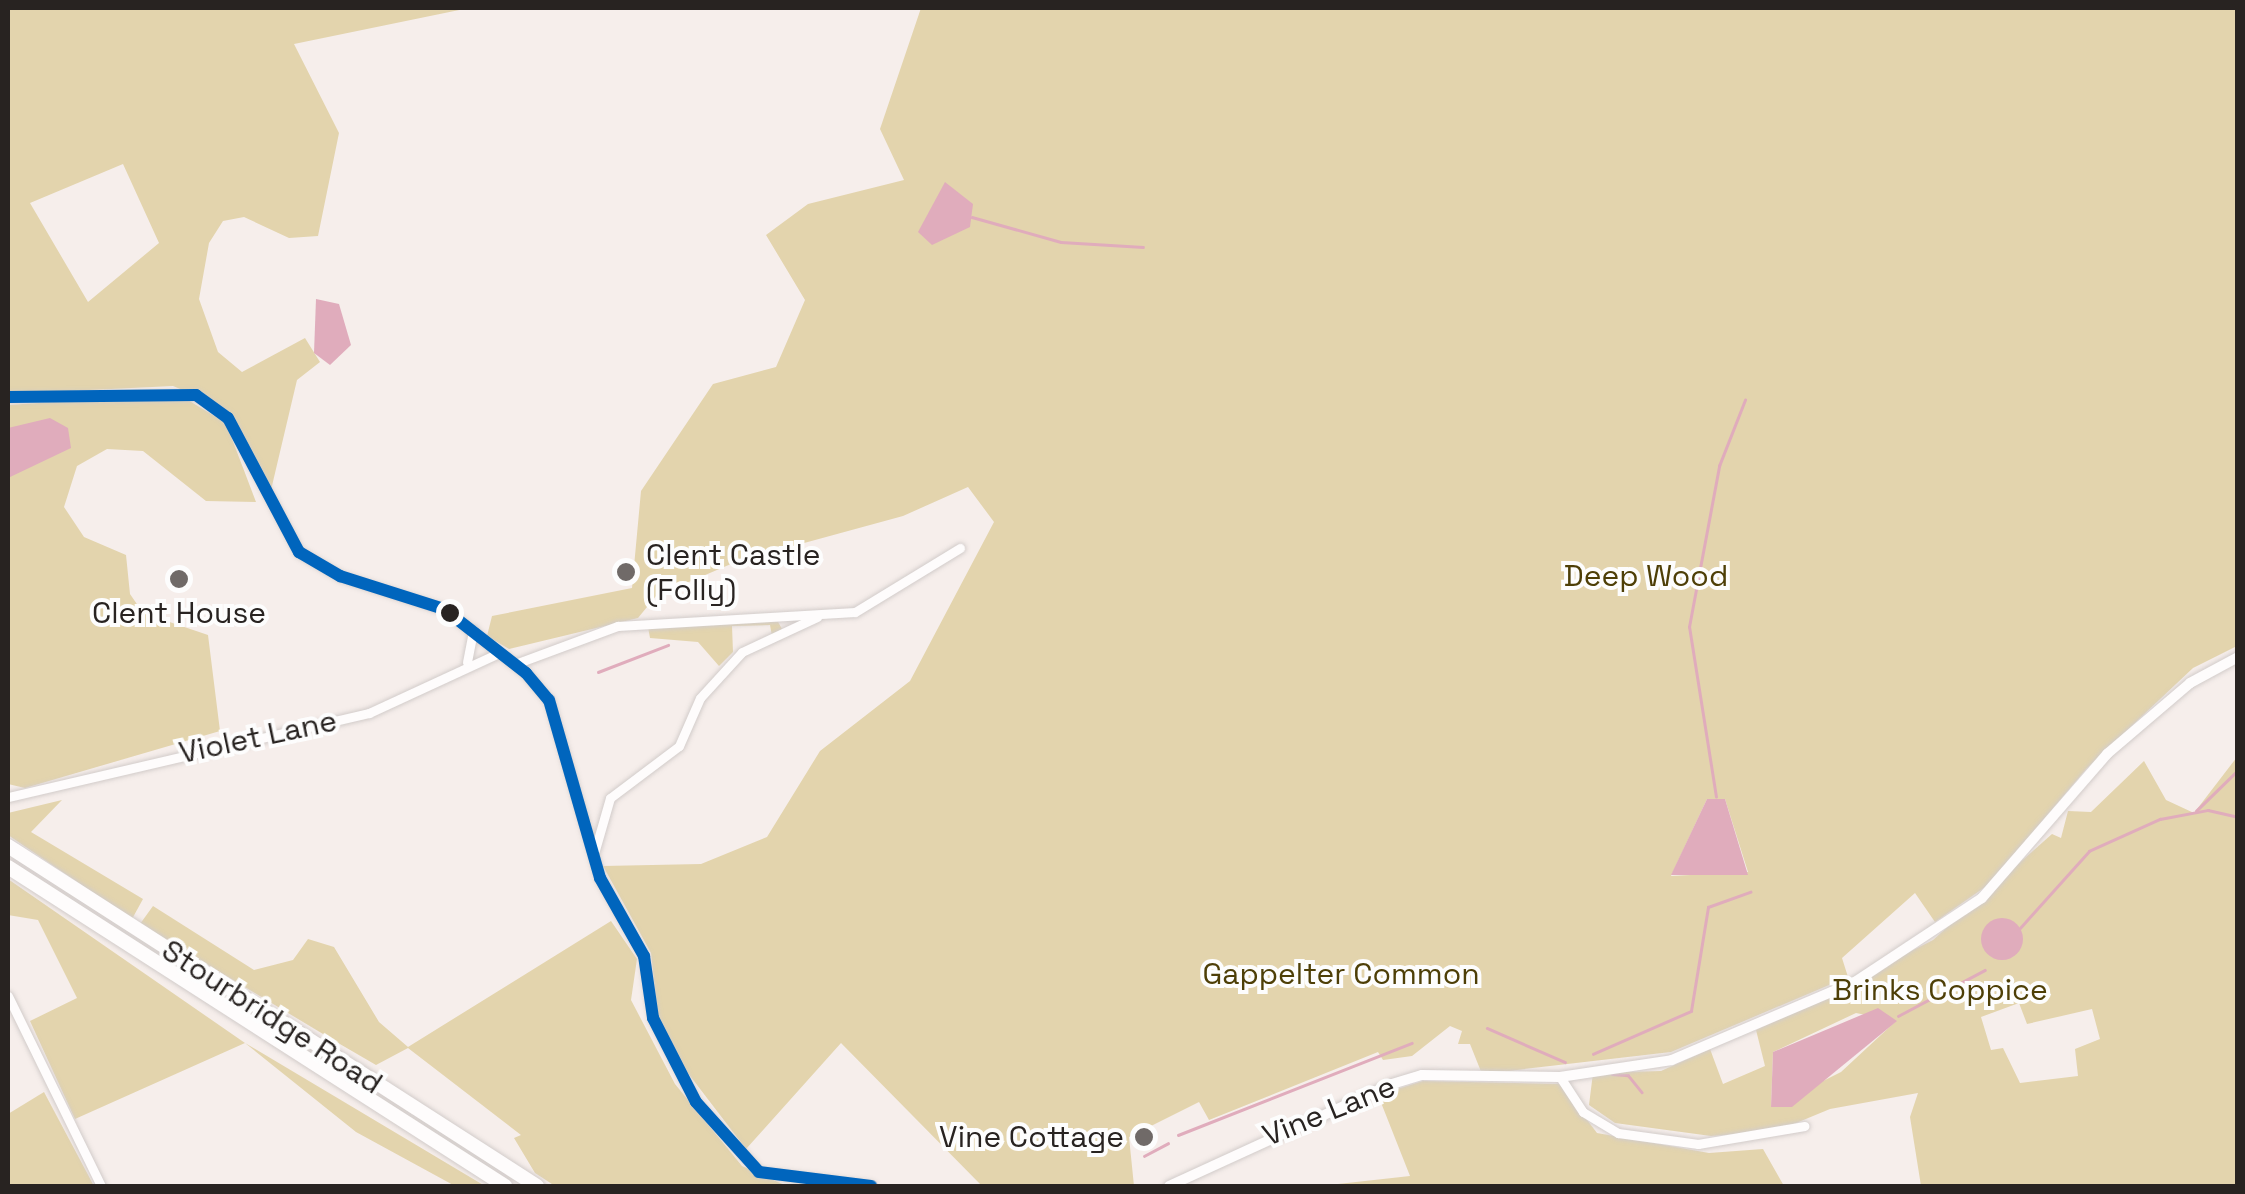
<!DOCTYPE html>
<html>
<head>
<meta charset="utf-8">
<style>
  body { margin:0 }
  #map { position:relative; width:2245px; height:1194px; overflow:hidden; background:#f6eeeb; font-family:"Space Grotesk",sans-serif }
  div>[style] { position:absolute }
  .green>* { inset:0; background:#e3d4ad }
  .water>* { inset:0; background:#e0acbc }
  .round { border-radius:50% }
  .stream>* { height:2.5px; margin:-1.25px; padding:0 1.25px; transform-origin:1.25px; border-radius:1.25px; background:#e0acbc }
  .roads { filter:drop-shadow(0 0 2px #d2ccca) drop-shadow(0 0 2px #d2ccca) }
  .minor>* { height:9px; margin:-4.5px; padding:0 4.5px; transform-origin:4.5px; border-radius:4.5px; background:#fefcfc }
  .tertiary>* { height:10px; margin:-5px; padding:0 5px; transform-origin:5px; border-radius:5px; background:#fefcfc }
  .trunk>* { height:14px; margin:-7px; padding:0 7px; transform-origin:7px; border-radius:7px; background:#fefcfc }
  .bus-1>* { height:12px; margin:-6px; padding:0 6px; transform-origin:6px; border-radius:6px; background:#0065bd }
  .dots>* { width:28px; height:28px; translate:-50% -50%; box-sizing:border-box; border:5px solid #fdfdfd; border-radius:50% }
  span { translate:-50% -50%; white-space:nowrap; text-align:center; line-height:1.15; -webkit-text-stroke:8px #fdfdfd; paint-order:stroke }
  .poi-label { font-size:30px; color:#282321 }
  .left { translate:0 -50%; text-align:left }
  .right { translate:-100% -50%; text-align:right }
  .park-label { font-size:30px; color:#4e3f07 }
  .street-label { font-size:30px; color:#282321 }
  .frame { position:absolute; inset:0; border:10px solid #282321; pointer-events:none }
</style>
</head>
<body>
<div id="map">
  <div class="green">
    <div style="clip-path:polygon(evenodd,8px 8px,469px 8px,294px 44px,339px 133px,318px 236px,289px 238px,244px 217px,223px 221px,209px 243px,199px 299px,218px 352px,242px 372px,305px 338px,320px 362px,297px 380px,271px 490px,214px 403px,173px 386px,8px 394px,8px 8px,123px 164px,159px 243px,88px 302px,30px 203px,123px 164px)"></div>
    <div style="clip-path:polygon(evenodd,921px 8px,2237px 8px,2237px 646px,2193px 668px,2087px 768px,1988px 885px,1935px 922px,1915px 893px,1842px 958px,1848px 977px,1671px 1052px,1482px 1074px,1470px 1044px,1458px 1044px,1462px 1031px,1450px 1026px,1412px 1056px,1383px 1060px,1378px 1052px,1209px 1120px,1199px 1102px,1129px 1137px,1134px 1186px,982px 1186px,841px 1043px,746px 1149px,681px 1064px,658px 1016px,651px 953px,603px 866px,701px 864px,767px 837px,820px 751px,910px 681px,994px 522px,968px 487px,903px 516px,738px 561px,656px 596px,638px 618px,509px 649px,487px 636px,492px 616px,632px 588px,641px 491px,713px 384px,776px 367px,805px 300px,766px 235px,808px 204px,904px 180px,880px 129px,921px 8px,1707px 799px,1725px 799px,1748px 872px,1671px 876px,1707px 799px)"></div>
    <div style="clip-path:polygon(178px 394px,226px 423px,256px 502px,206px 501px,143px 451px,107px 449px,77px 466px,64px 507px,84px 537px,126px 555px,130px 594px,143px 613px,208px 635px,220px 731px,25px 788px,8px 784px,8px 405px)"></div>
    <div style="clip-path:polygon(777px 620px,782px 629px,772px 636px,770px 625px,732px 626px,733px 652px,719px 666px,698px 642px,650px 638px,648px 627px)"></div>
    <div style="clip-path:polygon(evenodd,2237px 757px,2237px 1186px,1921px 1186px,1910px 1117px,1918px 1093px,1830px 1109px,1777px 1131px,1711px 1136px,1615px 1123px,1589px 1105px,1593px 1073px,1661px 1071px,1710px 1049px,1723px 1084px,1765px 1066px,1756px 1030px,1933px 940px,2052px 834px,2061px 838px,2068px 811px,2091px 812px,2144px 761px,2166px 800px,2194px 813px,2237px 757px,2019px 1003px,2027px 1024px,2092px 1009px,2100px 1039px,2075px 1049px,2078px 1076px,2020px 1083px,2003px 1048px,1991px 1050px,1981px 1017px,2019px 1003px,2237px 757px,1856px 1013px,1896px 1021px,1841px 1072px,1771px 1107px,1773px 1052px,1856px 1013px)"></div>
    <div style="clip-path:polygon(62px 800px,31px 832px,143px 899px,132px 919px,8px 835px,8px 813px)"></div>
    <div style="clip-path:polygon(8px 879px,245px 1043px,485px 1186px,455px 1186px,356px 1132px,245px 1043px,75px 1119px,30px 1021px,77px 998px,38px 920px,8px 915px)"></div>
    <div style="clip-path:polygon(153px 906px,254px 970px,293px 960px,308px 939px,334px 947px,379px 1022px,408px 1047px,611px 921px,637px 959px,631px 1000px,675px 1084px,742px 1166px,787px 1186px,555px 1186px,535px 1173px,514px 1138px,521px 1135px,408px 1048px,376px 1065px,333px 1040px,140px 924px)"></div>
    <div style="clip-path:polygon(1423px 1081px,1560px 1084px,1597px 1133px,1709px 1153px,1763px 1149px,1784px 1186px,1320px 1186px,1410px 1176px,1378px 1095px)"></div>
    <div style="clip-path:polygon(44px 1092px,94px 1186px,8px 1186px,8px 1114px)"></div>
  </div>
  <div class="water">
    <div style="clip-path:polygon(945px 182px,973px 204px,970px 227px,932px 245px,918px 232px)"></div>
    <div style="clip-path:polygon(316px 299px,339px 304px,351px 345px,330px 365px,314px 353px)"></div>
    <div style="clip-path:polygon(50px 418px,68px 428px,71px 448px,8px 478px,8px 428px)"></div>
    <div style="clip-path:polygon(1707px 799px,1725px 799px,1748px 875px,1671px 875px)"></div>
    <div class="round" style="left:1981px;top:918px;width:42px;height:42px"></div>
    <div style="clip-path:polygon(1878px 1008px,1897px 1021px,1792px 1107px,1771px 1107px,1773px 1052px)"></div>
  </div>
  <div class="stream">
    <div style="left:972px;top:217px;width:92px;rotate:15.7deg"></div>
    <div style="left:1061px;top:242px;width:82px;rotate:3.5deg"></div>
    <div style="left:598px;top:672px;width:75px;rotate:-21.1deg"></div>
    <div style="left:1716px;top:797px;width:172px;rotate:-99deg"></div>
    <div style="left:1689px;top:627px;width:164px;rotate:-79.4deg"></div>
    <div style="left:1719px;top:466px;width:71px;rotate:-68.5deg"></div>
    <div style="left:2196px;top:811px;width:59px;rotate:-44.3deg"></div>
    <div style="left:2020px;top:928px;width:103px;rotate:-48.1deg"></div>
    <div style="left:2089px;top:851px;width:78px;rotate:-24.3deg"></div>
    <div style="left:2160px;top:819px;width:49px;rotate:-10.6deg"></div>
    <div style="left:2208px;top:810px;width:31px;rotate:13deg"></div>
    <div style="left:1898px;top:1016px;width:98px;rotate:-27.9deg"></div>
    <div style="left:1487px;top:1028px;width:85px;rotate:23.6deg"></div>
    <div style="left:1593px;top:1054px;width:107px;rotate:-23.7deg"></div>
    <div style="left:1691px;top:1011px;width:105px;rotate:-80.7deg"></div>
    <div style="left:1708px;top:907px;width:45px;rotate:-19.7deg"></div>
    <div style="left:1612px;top:1074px;width:16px;rotate:4deg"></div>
    <div style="left:1628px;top:1075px;width:22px;rotate:51deg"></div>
    <div style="left:1178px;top:1135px;width:251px;rotate:-21.5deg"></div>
    <div style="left:1144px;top:1156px;width:27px;rotate:-28deg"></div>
  </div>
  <div class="roads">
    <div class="minor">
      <div style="left:8px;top:397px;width:188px;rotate:-0.6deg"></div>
      <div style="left:196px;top:395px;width:39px;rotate:36deg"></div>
      <div style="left:228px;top:418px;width:152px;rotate:62.1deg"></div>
      <div style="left:299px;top:552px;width:48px;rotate:30.3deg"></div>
      <div style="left:340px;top:576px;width:109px;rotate:17.6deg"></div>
      <div style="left:444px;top:609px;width:104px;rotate:38deg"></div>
      <div style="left:526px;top:673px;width:35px;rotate:50deg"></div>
      <div style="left:549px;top:700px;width:185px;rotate:74deg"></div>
      <div style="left:600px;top:878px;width:90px;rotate:60.6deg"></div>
      <div style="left:644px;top:956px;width:63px;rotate:81.7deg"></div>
      <div style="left:653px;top:1018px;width:94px;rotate:62.9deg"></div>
      <div style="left:696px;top:1102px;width:94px;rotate:48deg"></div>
      <div style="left:759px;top:1172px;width:113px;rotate:7.1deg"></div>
      <div style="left:467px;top:662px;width:33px;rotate:-79deg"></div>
      <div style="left:515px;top:664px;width:110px;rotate:-20.3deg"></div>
      <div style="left:618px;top:626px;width:237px;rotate:-3.4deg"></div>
      <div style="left:855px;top:612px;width:123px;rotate:-31.4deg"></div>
      <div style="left:8px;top:797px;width:371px;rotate:-13.1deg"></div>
      <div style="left:369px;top:713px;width:143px;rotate:-24.8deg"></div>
      <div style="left:595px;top:850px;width:54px;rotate:-73.9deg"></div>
      <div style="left:610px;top:798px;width:86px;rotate:-37deg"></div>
      <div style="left:679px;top:746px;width:52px;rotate:-66.4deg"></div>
      <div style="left:700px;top:698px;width:62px;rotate:-47.6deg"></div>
      <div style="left:742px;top:652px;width:83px;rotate:-25deg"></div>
      <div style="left:8px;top:996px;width:212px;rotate:63.9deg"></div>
      <div style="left:1560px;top:1077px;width:42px;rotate:56.7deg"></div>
      <div style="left:1583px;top:1112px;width:41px;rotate:31deg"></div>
      <div style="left:1618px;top:1133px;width:81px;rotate:7.8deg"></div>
      <div style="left:1698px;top:1144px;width:108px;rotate:-9.6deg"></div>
    </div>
    <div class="tertiary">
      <div style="left:1169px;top:1186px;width:245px;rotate:-24.6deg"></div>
      <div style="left:1392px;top:1084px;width:31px;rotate:-17deg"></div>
      <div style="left:1422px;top:1075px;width:138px;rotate:0.8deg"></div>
      <div style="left:1560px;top:1077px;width:113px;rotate:-8.6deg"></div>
      <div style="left:1672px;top:1060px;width:199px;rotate:-23.1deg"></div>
      <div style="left:1855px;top:982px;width:152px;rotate:-33.5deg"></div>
      <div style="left:1982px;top:898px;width:191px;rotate:-49deg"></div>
      <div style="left:2107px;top:754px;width:109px;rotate:-40.5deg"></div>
      <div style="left:2190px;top:683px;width:55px;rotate:-28.4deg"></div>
    </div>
    <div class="trunk">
      <div style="left:8px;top:846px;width:629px;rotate:32.73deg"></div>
      <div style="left:8px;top:867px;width:591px;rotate:32.69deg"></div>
    </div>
  </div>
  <div class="bus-1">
    <div style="left:8px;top:397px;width:188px;rotate:-0.6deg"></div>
    <div style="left:196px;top:395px;width:39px;rotate:36deg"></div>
    <div style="left:228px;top:418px;width:152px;rotate:62.1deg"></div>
    <div style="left:299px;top:552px;width:48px;rotate:30.3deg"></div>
    <div style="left:340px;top:576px;width:109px;rotate:17.6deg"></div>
    <div style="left:444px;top:609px;width:104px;rotate:38deg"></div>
    <div style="left:526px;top:673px;width:35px;rotate:50deg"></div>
    <div style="left:549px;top:700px;width:185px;rotate:74deg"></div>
    <div style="left:600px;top:878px;width:90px;rotate:60.6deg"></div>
    <div style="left:644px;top:956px;width:63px;rotate:81.7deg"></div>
    <div style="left:653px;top:1018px;width:94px;rotate:62.9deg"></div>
    <div style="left:696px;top:1102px;width:94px;rotate:48deg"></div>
    <div style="left:759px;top:1172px;width:113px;rotate:7.1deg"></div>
  </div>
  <div class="dots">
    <div style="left:626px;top:572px;background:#706a68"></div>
    <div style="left:179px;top:579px;background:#706a68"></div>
    <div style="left:450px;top:613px;background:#282321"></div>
    <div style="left:1144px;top:1137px;background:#706a68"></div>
  </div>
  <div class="poi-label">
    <span class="left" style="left:646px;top:572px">Clent Castle<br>(Folly)</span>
    <span style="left:179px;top:613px">Clent House</span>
    <span class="right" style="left:1124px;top:1137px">Vine Cottage</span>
  </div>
  <div class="park-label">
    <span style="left:1646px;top:576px">Deep Wood</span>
    <span style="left:1341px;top:974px">Gappelter Common</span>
    <span style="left:1940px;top:990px">Brinks Coppice</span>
  </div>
  <div class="street-label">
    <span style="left:258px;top:737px;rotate:-12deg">Violet Lane</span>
    <span style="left:272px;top:1017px;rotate:33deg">Stourbridge Road</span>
    <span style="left:1329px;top:1111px;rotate:-22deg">Vine Lane</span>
  </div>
  <div class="frame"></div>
</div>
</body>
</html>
